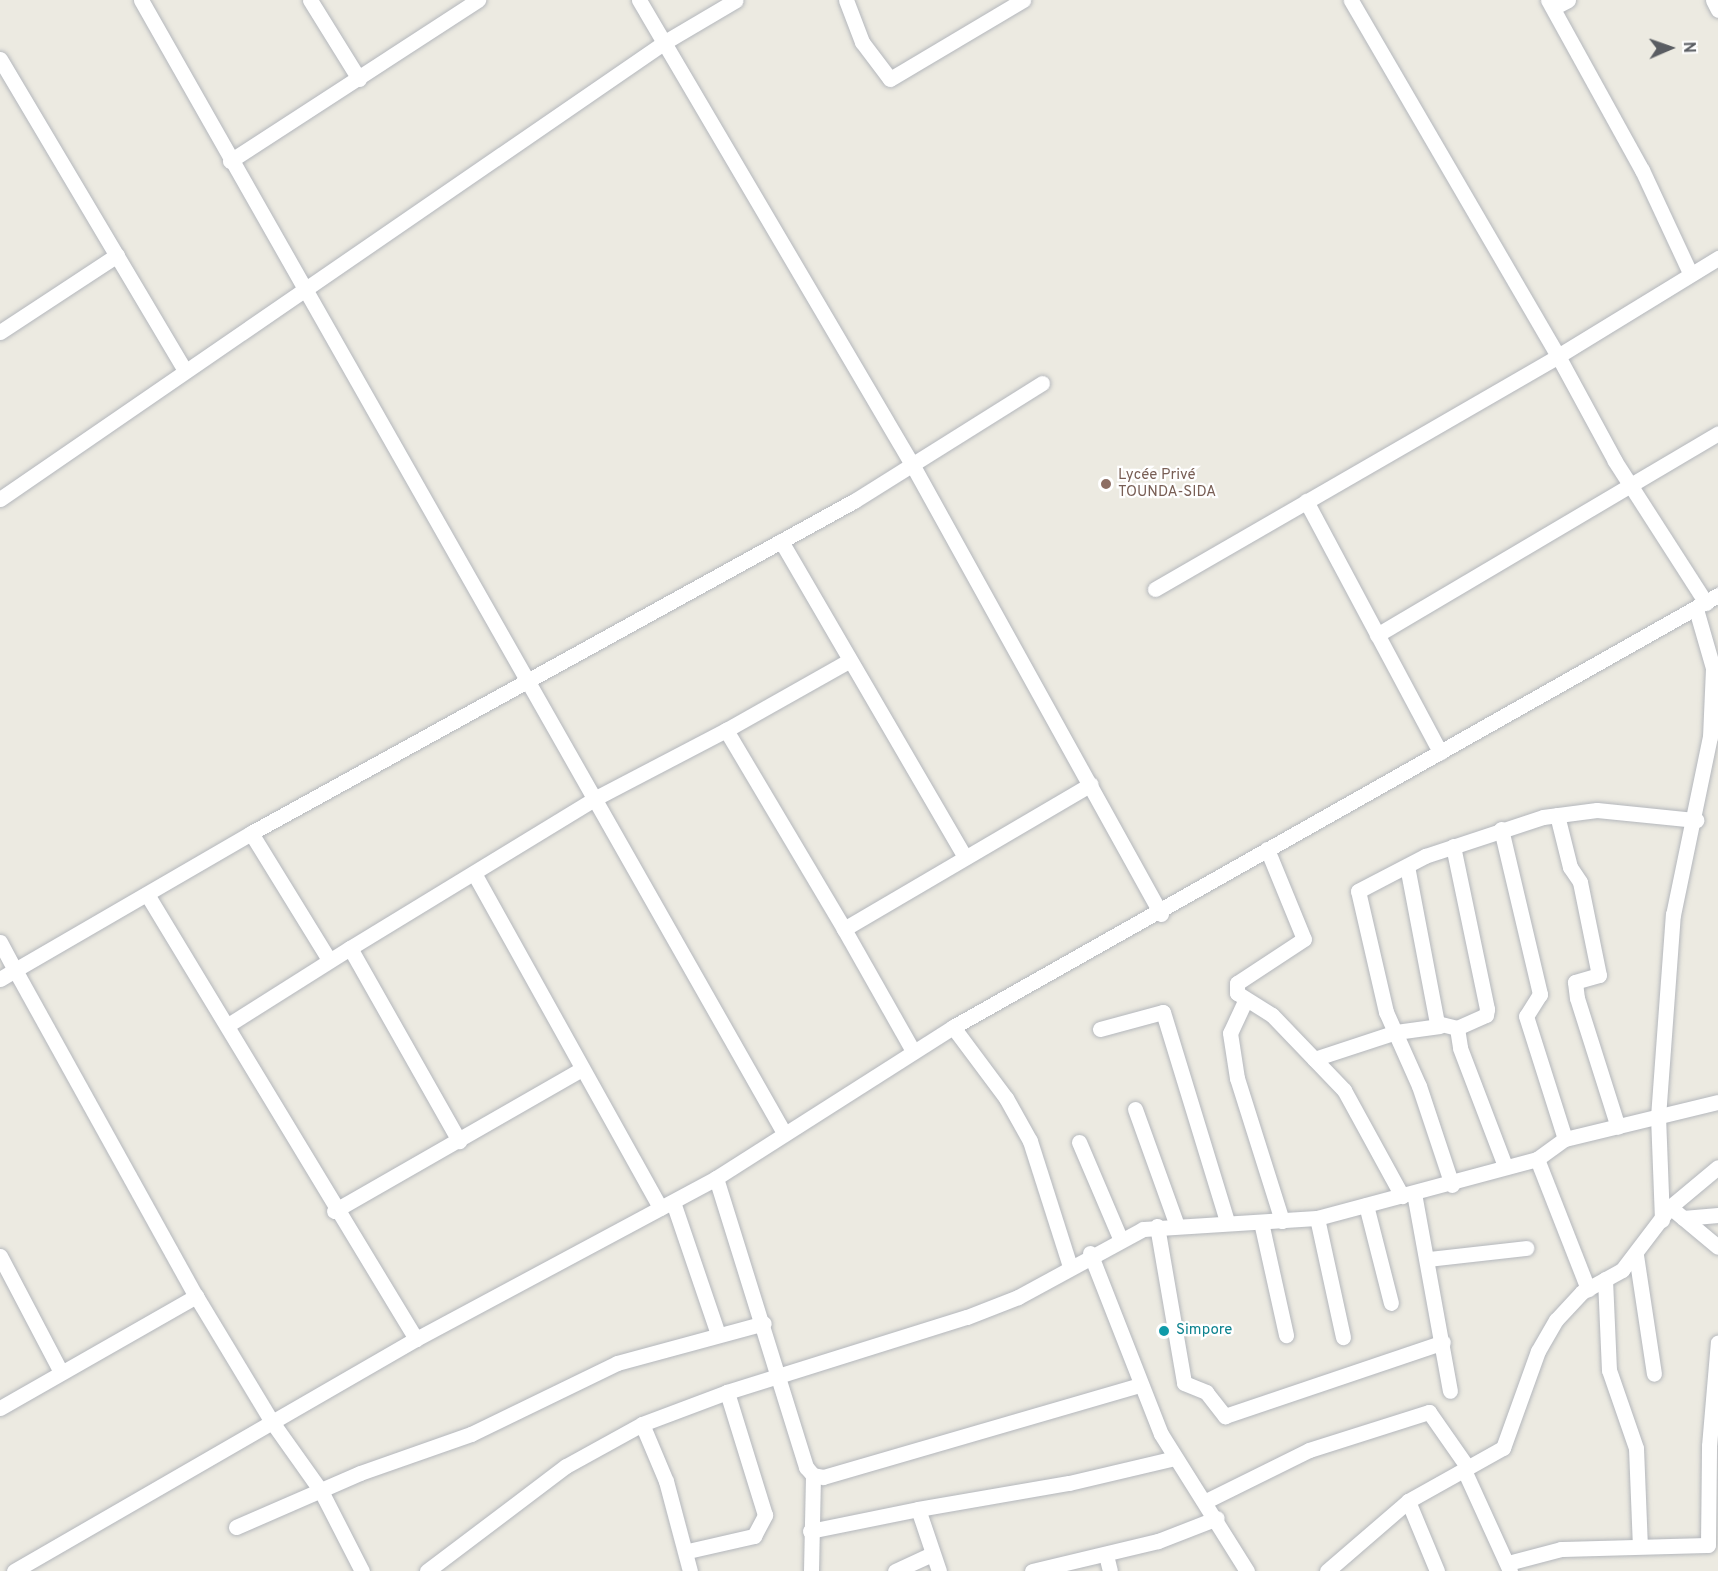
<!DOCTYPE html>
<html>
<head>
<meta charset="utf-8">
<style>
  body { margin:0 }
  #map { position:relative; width:1718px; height:1571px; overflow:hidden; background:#eceae1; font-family:Overpass,sans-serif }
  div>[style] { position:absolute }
  .roads { filter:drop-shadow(0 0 2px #b4b7bc) drop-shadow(0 0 2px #b4b7bc) }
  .street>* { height:15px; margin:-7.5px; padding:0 7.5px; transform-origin:7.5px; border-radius:7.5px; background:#fff }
  .dots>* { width:16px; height:16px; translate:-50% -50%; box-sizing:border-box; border:3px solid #fff; border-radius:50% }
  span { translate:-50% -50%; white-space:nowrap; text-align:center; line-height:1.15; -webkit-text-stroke:4.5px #fff; paint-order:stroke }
  .education-label { font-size:15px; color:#785e54 }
  .left { translate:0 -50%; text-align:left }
  .culture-label { font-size:15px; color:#0d838f }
  .north { position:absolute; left:1640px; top:18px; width:60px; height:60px; -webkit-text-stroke:4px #fff; paint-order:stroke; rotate:88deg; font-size:16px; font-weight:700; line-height:24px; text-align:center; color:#5a5d62 }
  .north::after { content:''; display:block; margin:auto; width:21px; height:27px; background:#5a5d62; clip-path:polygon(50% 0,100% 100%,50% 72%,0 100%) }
</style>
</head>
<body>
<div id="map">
  <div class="roads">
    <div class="street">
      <div style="left:141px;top:0;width:1303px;rotate:60.42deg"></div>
      <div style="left:310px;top:0;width:93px;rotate:58.2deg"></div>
      <div style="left:639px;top:0;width:541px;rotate:59.55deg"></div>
      <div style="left:913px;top:466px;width:512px;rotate:61.03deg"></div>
      <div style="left:846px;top:0;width:45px;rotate:69.1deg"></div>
      <div style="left:862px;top:42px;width:46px;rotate:52.9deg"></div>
      <div style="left:890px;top:79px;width:155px;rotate:-30.7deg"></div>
      <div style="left:1548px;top:0;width:194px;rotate:61.1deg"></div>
      <div style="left:1642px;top:170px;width:114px;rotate:65deg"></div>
      <div style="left:1713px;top:0;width:11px;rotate:63deg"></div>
      <div style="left:1553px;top:8px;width:17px;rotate:-28deg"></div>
      <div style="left:0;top:59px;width:362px;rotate:59.3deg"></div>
      <div style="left:230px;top:161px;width:296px;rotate:-33deg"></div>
      <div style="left:0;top:332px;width:140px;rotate:-33.3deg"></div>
      <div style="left:0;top:499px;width:807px;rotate:-34.5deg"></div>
      <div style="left:665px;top:42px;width:82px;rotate:-30.6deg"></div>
      <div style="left:1306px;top:501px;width:285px;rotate:61.9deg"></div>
      <div style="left:781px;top:541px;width:363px;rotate:59.8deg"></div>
      <div style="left:1155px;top:589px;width:466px;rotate:-30deg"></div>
      <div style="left:1558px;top:356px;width:412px;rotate:-120.2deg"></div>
      <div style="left:1706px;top:603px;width:169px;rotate:-122.7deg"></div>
      <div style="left:1615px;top:461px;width:119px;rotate:-118.5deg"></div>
      <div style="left:1558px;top:356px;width:188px;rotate:-31.5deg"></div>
      <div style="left:1377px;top:635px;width:396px;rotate:-30.6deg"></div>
      <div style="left:726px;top:730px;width:142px;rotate:-29.4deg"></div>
      <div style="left:1557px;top:815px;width:54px;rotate:76deg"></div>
      <div style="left:1570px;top:867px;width:18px;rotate:56deg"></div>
      <div style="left:1580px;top:882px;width:95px;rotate:78.5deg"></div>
      <div style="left:1599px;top:975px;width:25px;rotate:164deg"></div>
      <div style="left:1575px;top:982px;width:16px;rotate:83deg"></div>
      <div style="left:1577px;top:998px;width:135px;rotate:72.4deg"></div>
      <div style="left:1501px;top:829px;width:170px;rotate:76.7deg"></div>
      <div style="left:1540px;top:994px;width:26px;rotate:122deg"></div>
      <div style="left:1526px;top:1016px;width:129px;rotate:72.4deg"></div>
      <div style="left:251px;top:833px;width:149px;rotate:58.4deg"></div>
      <div style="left:1453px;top:846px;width:167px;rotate:78.2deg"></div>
      <div style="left:1487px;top:1009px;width:6px;rotate:99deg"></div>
      <div style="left:1486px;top:1015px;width:32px;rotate:156deg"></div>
      <div style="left:1457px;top:1028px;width:20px;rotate:81deg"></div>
      <div style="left:1460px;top:1048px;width:126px;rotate:69.1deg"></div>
      <div style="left:1267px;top:849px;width:97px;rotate:67.7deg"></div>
      <div style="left:1304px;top:939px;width:80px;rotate:146.7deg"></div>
      <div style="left:1237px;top:983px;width:10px;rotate:90deg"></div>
      <div style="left:1237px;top:993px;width:41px;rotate:32.2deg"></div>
      <div style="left:1272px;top:1015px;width:104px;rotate:46.2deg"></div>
      <div style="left:1344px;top:1090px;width:121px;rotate:61.3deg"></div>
      <div style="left:1407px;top:866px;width:160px;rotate:79.2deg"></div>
      <div style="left:1437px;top:1023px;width:21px;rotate:14deg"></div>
      <div style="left:475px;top:875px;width:381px;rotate:60.9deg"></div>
      <div style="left:148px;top:896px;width:518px;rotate:58.83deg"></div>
      <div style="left:0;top:942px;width:32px;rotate:62deg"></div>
      <div style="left:15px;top:970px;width:273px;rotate:-30.1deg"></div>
      <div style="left:251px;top:833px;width:688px;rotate:-28.84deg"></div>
      <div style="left:854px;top:501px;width:222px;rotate:-32.1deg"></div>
      <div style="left:350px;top:948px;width:288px;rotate:-31.4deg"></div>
      <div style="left:596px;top:798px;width:147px;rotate:-27.6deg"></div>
      <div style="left:726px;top:730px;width:231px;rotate:59.3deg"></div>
      <div style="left:0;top:979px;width:17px;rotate:-31deg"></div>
      <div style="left:15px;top:970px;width:373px;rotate:61deg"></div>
      <div style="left:196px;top:1296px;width:147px;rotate:58.9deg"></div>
      <div style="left:272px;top:1422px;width:85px;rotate:54.6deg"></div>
      <div style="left:321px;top:1491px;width:90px;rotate:62.9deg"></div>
      <div style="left:1245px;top:1001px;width:35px;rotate:115deg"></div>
      <div style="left:1230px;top:1033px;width:46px;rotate:81.2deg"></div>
      <div style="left:1237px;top:1078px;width:150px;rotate:72.5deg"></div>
      <div style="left:228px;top:1025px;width:144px;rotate:-32.3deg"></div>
      <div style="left:350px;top:948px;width:222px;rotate:60.5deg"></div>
      <div style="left:953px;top:1027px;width:89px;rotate:53.3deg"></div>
      <div style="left:1006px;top:1098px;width:49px;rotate:60.8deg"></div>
      <div style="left:1030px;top:1141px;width:131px;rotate:72.3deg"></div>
      <div style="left:1100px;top:1029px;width:65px;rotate:-15.1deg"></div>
      <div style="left:1163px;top:1012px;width:219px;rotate:73deg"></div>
      <div style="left:913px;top:1051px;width:140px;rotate:-119.5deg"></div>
      <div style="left:844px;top:929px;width:286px;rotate:-30.4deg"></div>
      <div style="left:1314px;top:1059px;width:86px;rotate:-18.2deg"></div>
      <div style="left:1396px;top:1032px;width:44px;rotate:-7.8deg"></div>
      <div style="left:1135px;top:1109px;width:121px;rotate:70.2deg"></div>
      <div style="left:1079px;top:1142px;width:104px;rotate:66.9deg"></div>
      <div style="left:1537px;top:1159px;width:140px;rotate:68.6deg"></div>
      <div style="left:716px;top:1178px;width:303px;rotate:72.7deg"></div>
      <div style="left:806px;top:1467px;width:11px;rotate:49deg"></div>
      <div style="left:813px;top:1475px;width:10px;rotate:11deg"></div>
      <div style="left:823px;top:1477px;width:329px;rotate:-16.2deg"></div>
      <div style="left:1452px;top:1185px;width:104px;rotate:-108.4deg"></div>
      <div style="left:1419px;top:1086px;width:81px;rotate:-114deg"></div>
      <div style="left:1386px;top:1012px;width:124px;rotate:-103deg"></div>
      <div style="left:1358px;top:891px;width:76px;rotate:-27.6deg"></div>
      <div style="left:1425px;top:856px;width:124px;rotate:-18.3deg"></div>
      <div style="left:1543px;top:817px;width:54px;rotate:-7.4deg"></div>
      <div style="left:1597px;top:810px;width:100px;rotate:5.8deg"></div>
      <div style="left:1414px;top:1193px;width:201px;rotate:79.7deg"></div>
      <div style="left:673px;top:1202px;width:139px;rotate:71.2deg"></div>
      <div style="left:1366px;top:1205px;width:101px;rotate:75.7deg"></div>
      <div style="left:1670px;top:1207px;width:62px;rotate:39.8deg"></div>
      <div style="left:334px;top:1211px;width:284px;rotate:-29.8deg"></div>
      <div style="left:1317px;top:1218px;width:122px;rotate:77.7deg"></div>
      <div style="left:1683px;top:1218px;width:35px;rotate:-5deg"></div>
      <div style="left:1662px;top:1220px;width:103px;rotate:-92.2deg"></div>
      <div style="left:1658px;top:1117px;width:203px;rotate:-85.8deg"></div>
      <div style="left:1673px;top:915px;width:182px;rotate:-78.3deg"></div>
      <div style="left:1710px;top:737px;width:69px;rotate:-87.5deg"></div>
      <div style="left:1713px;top:668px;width:61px;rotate:-106.1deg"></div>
      <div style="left:1261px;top:1222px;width:116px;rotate:77.5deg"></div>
      <div style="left:1157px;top:1226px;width:159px;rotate:80.2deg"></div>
      <div style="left:1184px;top:1383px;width:24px;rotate:22deg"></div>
      <div style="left:1206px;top:1392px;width:31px;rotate:52deg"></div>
      <div style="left:1225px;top:1416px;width:230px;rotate:-18.7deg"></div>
      <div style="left:1090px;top:1253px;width:194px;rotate:68.6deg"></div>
      <div style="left:1161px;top:1434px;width:162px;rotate:57.9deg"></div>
      <div style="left:1636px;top:1255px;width:120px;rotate:81.4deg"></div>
      <div style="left:0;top:1256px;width:131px;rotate:62.3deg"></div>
      <div style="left:1428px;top:1259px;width:99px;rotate:-6.4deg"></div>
      <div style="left:1605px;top:1279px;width:91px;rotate:87.5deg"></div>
      <div style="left:1609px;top:1370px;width:83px;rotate:70.9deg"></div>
      <div style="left:1636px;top:1448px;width:98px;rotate:87.7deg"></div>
      <div style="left:0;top:1408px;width:226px;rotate:-29.7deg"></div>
      <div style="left:642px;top:1424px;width:62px;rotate:67.2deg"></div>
      <div style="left:666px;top:1481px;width:93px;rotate:75.1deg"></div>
      <div style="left:1464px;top:1470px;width:111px;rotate:65.5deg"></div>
      <div style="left:1206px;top:1501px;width:115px;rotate:-26.3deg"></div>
      <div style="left:1309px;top:1450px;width:126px;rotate:-17.6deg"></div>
      <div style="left:1429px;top:1412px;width:68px;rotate:55.1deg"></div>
      <div style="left:1408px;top:1501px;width:76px;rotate:67.5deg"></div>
      <div style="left:236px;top:1527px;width:135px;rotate:-23.5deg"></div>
      <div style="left:360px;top:1473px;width:118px;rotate:-19.4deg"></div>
      <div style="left:471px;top:1434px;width:162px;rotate:-25.9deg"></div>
      <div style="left:617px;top:1363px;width:152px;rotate:-15.2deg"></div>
      <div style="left:810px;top:1531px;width:110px;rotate:-11.5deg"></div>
      <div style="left:688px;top:1551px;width:68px;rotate:-12.8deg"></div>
      <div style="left:754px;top:1536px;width:24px;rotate:-62deg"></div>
      <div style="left:765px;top:1515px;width:129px;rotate:-107.2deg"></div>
      <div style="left:1106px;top:1555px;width:16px;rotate:76deg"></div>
      <div style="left:1508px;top:1563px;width:55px;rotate:-14.8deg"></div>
      <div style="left:1561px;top:1549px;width:147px;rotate:-1.6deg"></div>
      <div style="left:1708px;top:1545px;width:99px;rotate:-89.4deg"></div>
      <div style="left:1709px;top:1446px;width:104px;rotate:-85.1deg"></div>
      <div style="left:14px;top:1571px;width:464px;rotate:-30deg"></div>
      <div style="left:416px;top:1339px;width:340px;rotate:-28.2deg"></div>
      <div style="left:716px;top:1178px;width:281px;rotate:-32.5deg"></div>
      <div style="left:953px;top:1027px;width:879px;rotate:-29.45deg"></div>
      <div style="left:427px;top:1571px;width:174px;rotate:-37.1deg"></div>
      <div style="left:566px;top:1466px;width:87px;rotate:-28.9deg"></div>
      <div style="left:642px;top:1424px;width:91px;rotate:-20.6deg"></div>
      <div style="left:727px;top:1392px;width:251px;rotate:-17.4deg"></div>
      <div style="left:967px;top:1317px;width:55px;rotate:-21.4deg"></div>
      <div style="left:1018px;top:1297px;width:142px;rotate:-28.5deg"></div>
      <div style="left:1143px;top:1229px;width:174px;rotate:-3.6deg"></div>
      <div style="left:1317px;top:1218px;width:228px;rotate:-15deg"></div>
      <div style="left:1537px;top:1159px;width:34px;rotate:-36deg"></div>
      <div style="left:1565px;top:1139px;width:157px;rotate:-13.6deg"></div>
      <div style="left:811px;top:1571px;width:96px;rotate:-88.8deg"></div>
      <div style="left:895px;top:1571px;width:41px;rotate:-24.7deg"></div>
      <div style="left:939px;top:1571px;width:65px;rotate:-108.7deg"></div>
      <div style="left:918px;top:1509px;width:153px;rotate:-9.8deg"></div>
      <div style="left:1069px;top:1483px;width:109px;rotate:-13.3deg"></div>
      <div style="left:1032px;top:1571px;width:130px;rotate:-13.4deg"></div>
      <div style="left:1158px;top:1541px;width:63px;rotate:-21.3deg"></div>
      <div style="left:1327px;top:1571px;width:107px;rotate:-40.8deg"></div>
      <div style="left:1408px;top:1501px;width:109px;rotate:-29.2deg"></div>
      <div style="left:1503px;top:1448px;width:103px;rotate:-70.2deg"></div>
      <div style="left:1538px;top:1351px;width:36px;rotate:-60deg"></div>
      <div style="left:1556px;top:1320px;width:38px;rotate:-47deg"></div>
      <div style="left:1582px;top:1292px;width:46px;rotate:-28.8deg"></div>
      <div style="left:1622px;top:1270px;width:79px;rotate:-52.7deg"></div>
      <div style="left:1670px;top:1207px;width:62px;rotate:-39.8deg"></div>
    </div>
  </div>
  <div class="dots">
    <div style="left:1106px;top:484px;background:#8d6e63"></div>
    <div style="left:1164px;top:1331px;background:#0f9aa8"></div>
  </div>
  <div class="education-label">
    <span class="left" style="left:1118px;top:484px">Lycée Privé<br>TOUNDA-SIDA</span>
  </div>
  <div class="culture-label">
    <span class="left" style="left:1176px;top:1331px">Simpore</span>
  </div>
  <div class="north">N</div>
</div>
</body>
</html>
